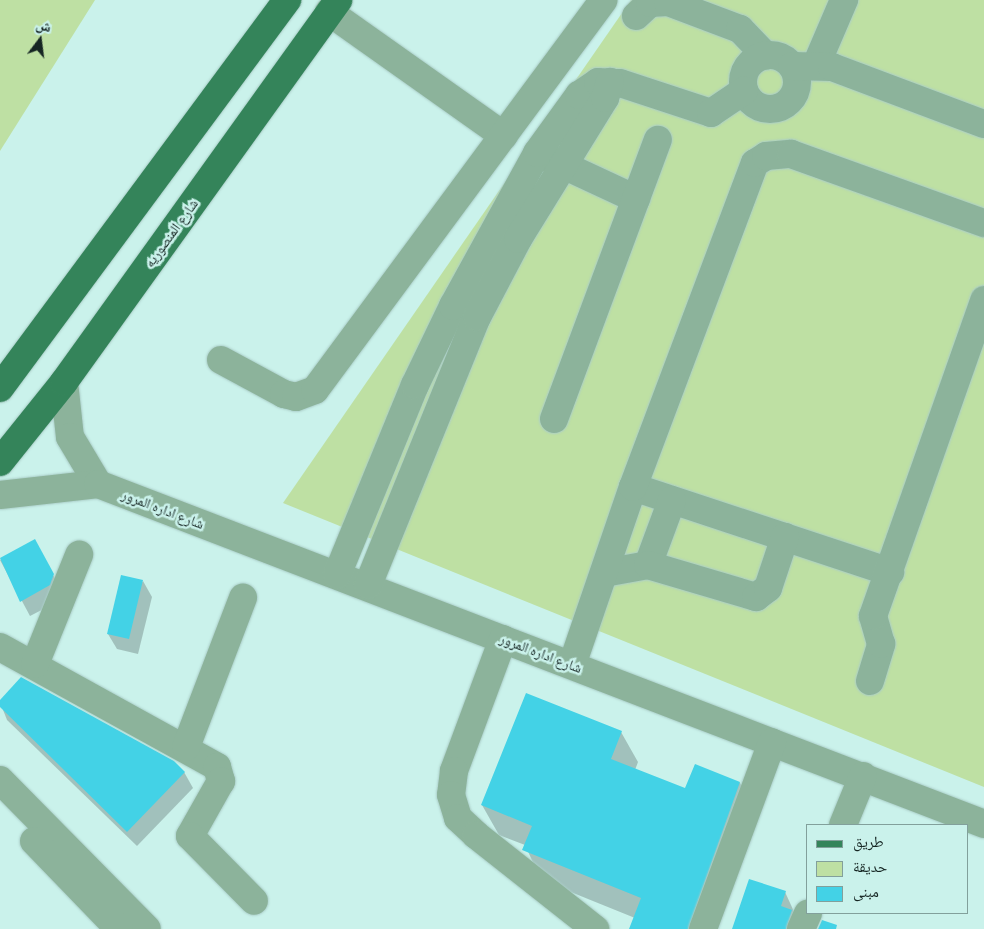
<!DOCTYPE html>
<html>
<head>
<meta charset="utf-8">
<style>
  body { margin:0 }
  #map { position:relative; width:984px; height:929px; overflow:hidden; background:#caf2eb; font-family:"PT Serif","Noto Naskh Arabic",serif }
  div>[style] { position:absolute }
  .green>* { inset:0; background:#bee0a3 }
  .shadow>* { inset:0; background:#0003 }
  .building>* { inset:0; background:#43d2e6 }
  .roads { filter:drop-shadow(0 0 1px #aacdc7) drop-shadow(0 0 1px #aacdc7) }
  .minor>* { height:28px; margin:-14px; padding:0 14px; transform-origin:14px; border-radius:14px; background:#8cb39b }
  .minor>.ring { margin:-14px; padding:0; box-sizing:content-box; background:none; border:28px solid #8cb39b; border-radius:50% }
  .major>* { height:28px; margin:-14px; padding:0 14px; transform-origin:14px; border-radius:14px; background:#34845a }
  span { translate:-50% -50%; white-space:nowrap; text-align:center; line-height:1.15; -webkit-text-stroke:5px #caf2eb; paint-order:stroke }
  .street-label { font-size:14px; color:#162623 }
  .legend { position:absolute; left:806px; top:824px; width:162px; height:90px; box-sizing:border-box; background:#caf2eb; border:1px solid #82a09b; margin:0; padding:6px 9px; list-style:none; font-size:15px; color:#162623 }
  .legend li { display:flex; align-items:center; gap:10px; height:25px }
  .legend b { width:25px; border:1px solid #82a09b }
  .north { position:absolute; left:15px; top:15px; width:50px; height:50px; -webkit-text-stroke:4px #caf2eb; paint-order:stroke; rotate:15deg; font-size:14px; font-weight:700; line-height:20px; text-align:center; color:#162623 }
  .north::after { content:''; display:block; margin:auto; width:18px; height:22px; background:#162623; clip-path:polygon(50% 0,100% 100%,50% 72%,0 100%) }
</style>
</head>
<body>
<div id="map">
  <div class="green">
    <div style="clip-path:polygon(0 0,95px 0,0 151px)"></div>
    <div style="clip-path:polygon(631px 0,984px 0,984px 787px,283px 503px)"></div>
  </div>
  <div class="shadow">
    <div style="clip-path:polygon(34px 541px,62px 591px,59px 601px,30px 616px,0 560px)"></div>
    <div style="clip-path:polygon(143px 581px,152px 597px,138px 654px,117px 649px,108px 634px)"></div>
    <div style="clip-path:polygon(0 702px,184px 772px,193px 788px,137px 846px,7px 720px)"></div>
    <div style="clip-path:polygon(621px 732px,638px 762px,635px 770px,686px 790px,695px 765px,740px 783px,757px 813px,715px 929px,635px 929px,635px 918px,541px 880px,525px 845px,499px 835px,482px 805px)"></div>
    <div style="clip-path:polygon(785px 892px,802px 929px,733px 929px)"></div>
  </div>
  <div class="building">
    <div style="clip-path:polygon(35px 539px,54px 574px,50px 585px,20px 602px,0 558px)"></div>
    <div style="clip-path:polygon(121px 575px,143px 580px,129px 639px,107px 634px)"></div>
    <div style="clip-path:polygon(21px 677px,174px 761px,185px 772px,127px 832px,0 707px,0 700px)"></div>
    <div style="clip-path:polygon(526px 693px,622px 731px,611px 759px,685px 788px,695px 764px,740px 782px,688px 929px,629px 929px,641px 898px,522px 850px,532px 826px,481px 805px)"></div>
    <div style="clip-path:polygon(749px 879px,786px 891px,781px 906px,792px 910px,786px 929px,732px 929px)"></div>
    <div style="clip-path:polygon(822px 920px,837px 925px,836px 929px,818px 929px)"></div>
  </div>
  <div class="roads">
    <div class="minor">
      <div style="left:329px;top:12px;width:214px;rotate:35.3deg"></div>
      <div style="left:636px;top:16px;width:19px;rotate:-43deg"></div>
      <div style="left:650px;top:3px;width:18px;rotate:-3deg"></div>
      <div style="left:668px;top:2px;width:77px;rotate:20.6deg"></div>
      <div style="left:740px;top:29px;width:37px;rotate:46deg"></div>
      <div class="ring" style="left:743px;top:55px;width:26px;height:26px"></div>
      <div style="left:817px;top:63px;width:69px;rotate:-66.8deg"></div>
      <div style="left:792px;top:66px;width:40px;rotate:1.4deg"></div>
      <div style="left:832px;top:67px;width:162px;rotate:20.6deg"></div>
      <div style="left:548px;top:158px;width:97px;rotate:25deg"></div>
      <div style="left:221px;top:360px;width:72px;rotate:28.4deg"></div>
      <div style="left:284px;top:394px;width:12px;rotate:14deg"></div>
      <div style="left:296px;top:397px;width:20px;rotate:-20deg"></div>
      <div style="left:315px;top:390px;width:485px;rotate:-53.5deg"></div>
      <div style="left:64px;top:382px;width:55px;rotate:83.8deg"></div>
      <div style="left:70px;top:437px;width:55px;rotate:59.2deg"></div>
      <div style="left:554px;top:419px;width:298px;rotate:-69.6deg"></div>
      <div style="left:633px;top:487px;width:271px;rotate:18.3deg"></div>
      <div style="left:0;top:495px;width:99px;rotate:-6.4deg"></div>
      <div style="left:98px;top:484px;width:949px;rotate:20.99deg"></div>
      <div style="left:648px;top:565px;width:69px;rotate:-69.7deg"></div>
      <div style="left:604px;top:573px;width:45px;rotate:-10.3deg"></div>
      <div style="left:648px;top:565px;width:113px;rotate:16.5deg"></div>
      <div style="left:756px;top:597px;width:15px;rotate:-37deg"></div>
      <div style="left:768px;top:588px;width:54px;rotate:-71.6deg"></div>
      <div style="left:337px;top:575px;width:205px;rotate:-67.7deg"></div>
      <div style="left:415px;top:385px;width:88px;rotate:-64.3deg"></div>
      <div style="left:453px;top:306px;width:175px;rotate:-61.2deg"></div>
      <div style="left:537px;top:153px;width:72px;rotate:-54.1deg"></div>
      <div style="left:579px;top:95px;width:23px;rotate:-34deg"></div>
      <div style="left:598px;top:82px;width:22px;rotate:3deg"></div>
      <div style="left:620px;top:83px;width:96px;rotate:18.2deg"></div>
      <div style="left:711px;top:113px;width:40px;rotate:-34deg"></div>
      <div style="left:368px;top:585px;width:289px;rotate:-67.9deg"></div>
      <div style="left:477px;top:317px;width:88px;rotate:-62.3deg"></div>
      <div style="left:518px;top:239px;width:166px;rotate:-58.3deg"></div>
      <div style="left:605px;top:98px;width:17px;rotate:-73deg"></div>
      <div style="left:503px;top:639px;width:141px;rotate:110.4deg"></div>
      <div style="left:454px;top:771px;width:24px;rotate:97deg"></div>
      <div style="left:451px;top:795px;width:24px;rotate:73deg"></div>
      <div style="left:458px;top:818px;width:25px;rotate:43deg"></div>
      <div style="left:476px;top:835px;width:152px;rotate:38.3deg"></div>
      <div style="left:0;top:647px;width:248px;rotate:28.9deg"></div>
      <div style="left:217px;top:767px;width:15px;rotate:74deg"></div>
      <div style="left:221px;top:781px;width:63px;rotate:119.4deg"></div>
      <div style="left:190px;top:836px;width:91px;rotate:45.4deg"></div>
      <div style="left:35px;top:664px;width:118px;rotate:-68deg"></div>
      <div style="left:572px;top:665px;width:188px;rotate:-71.1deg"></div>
      <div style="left:633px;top:487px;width:346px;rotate:-69.4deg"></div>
      <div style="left:755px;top:163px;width:13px;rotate:-32deg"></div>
      <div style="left:766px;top:156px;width:25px;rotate:-5deg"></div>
      <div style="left:791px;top:154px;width:205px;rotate:19.7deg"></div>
      <div style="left:870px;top:681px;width:39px;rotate:-73deg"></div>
      <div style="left:881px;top:644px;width:29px;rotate:-106deg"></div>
      <div style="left:873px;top:616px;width:335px;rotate:-70.6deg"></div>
      <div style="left:186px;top:747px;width:160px;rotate:-69.1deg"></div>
      <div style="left:0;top:780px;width:209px;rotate:45.4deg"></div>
      <div style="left:843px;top:825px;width:53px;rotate:-67.8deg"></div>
      <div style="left:34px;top:841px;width:122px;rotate:46deg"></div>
      <div style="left:703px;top:929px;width:199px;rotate:-69.7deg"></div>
      <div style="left:801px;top:929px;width:17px;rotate:-66deg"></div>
    </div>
    <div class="major">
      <div style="left:0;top:388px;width:483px;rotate:-53.5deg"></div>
      <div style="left:0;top:462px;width:102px;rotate:-51.3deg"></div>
      <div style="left:64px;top:382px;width:470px;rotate:-54.3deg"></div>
    </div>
  </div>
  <div class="street-label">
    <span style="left:171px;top:233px;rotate:-54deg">شارع المنصوريه</span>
    <span style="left:163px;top:509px;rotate:21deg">شارع اداره المرور</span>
    <span style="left:541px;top:653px;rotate:21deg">شارع اداره المرور</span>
  </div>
  <ul class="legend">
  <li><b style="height:6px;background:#34845a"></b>طريق</li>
  <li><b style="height:14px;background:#bee0a3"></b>حديقة</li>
  <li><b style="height:14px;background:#43d2e6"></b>مبنى</li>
  </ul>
  <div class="north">ش</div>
</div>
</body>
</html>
